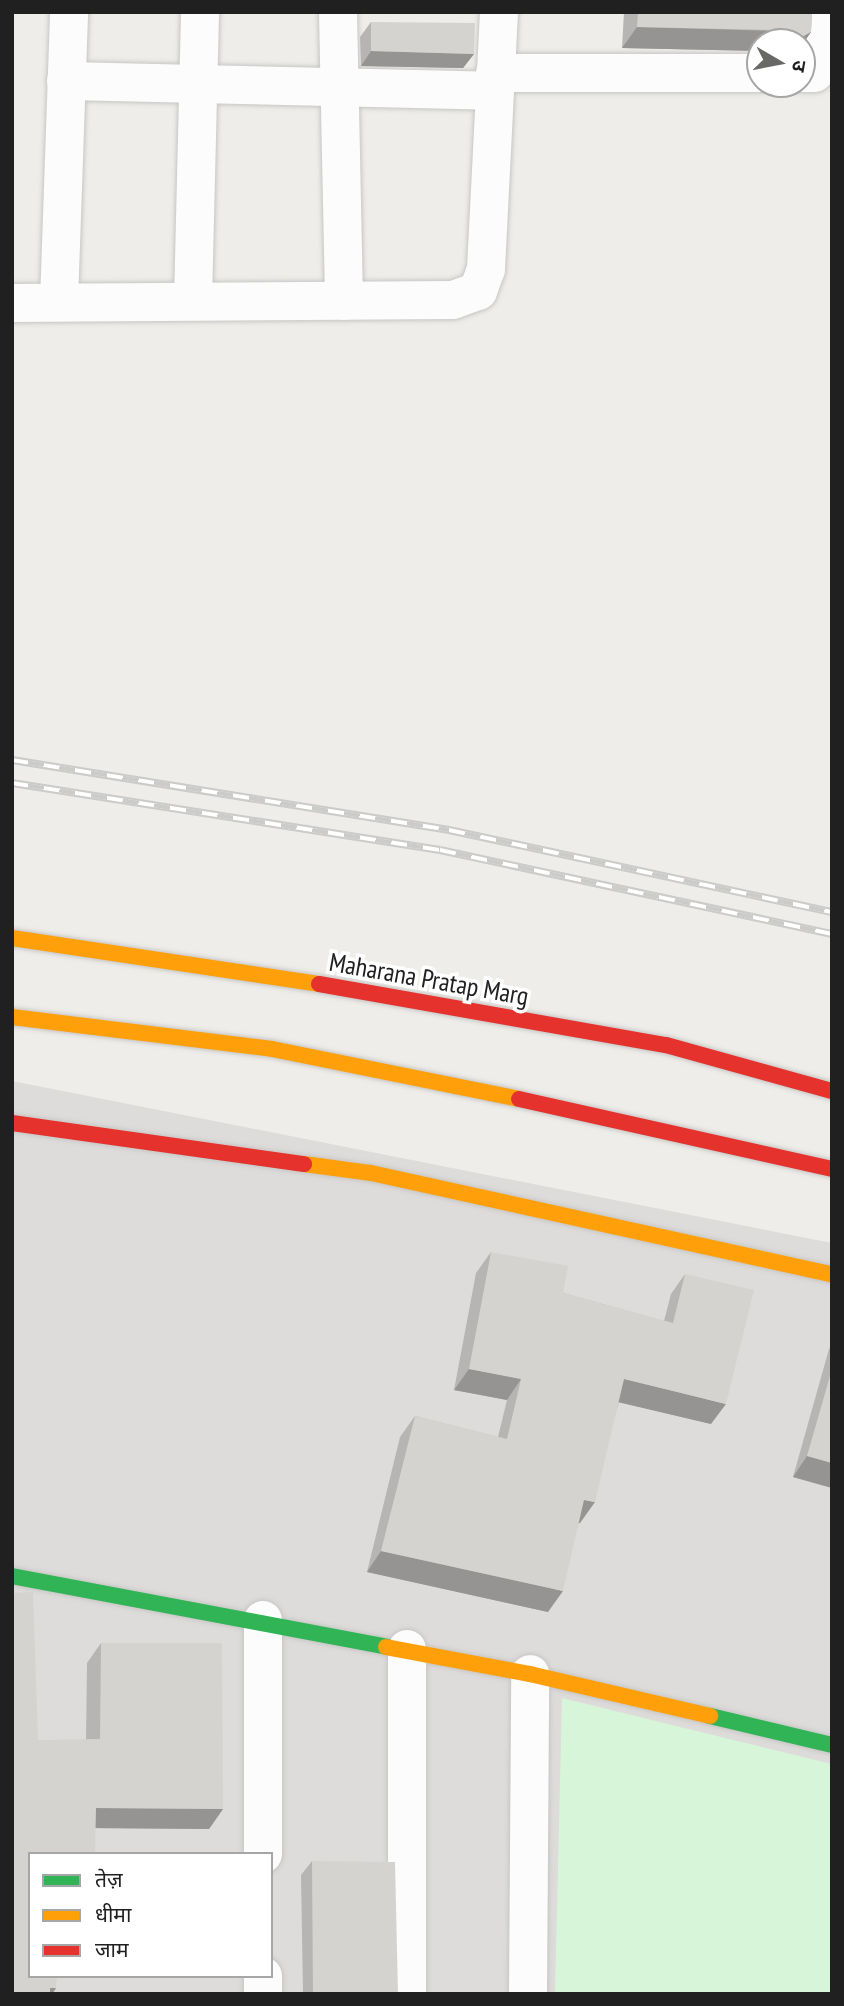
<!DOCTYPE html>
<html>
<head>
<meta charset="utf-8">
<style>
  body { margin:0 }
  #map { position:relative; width:844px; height:2006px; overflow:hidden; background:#eeede9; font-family:"PT Sans Narrow","Noto Sans Devanagari",sans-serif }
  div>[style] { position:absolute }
  .residential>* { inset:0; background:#dddcda }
  .park>* { inset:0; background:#d6f5d9 }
  .roads { filter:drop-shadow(0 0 2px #c7c6c5) drop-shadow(0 0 2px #c7c6c5) }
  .street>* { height:38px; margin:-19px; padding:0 19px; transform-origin:19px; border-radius:19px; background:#fcfcfc }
  .fast>* { height:16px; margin:-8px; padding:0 8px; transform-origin:8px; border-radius:8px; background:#30b455 }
  .slow>* { height:16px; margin:-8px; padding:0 8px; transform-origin:8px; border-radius:8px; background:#ff9f0a }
  .jam>* { height:16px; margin:-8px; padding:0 8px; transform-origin:8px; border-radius:8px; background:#e5322d }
  .rail>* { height:8px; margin-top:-4px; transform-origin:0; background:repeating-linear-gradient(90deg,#fff 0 16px,#cbcbca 0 32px); box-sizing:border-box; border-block:2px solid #cbcbca }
  .wall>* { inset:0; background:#b7b5b3 }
  .shaded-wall>* { inset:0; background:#959492 }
  .building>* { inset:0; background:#d5d3d0 }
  span { translate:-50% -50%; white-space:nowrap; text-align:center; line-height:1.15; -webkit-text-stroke:7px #fff; paint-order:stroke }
  .street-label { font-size:26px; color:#202020 }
  .frame { position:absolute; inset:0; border:14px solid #202020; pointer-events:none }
  .legend { position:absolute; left:28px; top:1852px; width:245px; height:126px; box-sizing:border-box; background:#fff; border:2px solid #a6a6a6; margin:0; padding:9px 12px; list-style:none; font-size:21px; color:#202020 }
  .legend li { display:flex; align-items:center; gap:14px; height:35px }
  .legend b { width:35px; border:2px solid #a6a6a6 }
  .north { position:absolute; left:746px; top:28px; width:70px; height:70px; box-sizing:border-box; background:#fff; border:2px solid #a6a6a6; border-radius:50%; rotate:100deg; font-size:19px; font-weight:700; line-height:28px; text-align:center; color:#202020 }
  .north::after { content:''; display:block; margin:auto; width:24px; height:32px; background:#686866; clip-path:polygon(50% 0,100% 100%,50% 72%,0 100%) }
</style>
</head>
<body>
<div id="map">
  <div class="residential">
    <div style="clip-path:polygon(evenodd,12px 1081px,832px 1243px,832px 1994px,12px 1994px,12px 1081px,30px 1854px,271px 1854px,271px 1976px,30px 1976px,30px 1854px)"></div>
  </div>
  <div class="park">
    <div style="clip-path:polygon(562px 1698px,832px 1764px,832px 1994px,555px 1994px)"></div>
  </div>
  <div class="roads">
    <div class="street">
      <div style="left:338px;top:12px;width:289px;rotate:88.8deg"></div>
      <div style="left:495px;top:73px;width:265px"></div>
      <div style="left:802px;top:73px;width:12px"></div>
      <div style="left:814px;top:73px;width:13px;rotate:-45deg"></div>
      <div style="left:823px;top:64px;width:52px;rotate:-85.6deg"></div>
      <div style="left:66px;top:81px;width:428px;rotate:1.3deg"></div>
      <div style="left:193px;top:301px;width:289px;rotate:-88.6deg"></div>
      <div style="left:59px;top:302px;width:290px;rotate:-88deg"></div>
      <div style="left:12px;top:303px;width:441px;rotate:-0.4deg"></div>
      <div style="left:453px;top:300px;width:27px;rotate:-20deg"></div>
      <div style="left:478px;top:291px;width:23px;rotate:-70deg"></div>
      <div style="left:486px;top:269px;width:257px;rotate:-87.1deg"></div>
      <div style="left:263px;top:1854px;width:234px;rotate:-90deg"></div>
      <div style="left:263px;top:1994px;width:18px;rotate:-90deg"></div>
      <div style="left:407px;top:1994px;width:345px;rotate:-90deg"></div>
      <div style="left:528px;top:1994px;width:320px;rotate:-89.6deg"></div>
    </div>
    <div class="fast">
      <div style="left:12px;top:1576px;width:381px;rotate:10.7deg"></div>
      <div style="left:710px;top:1716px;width:125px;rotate:13.4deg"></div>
    </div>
    <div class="slow">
      <div style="left:12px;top:938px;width:310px;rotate:8.5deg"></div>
      <div style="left:12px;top:1017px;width:262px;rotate:7deg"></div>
      <div style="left:272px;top:1049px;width:252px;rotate:11.4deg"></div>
      <div style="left:304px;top:1164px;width:68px;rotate:7.7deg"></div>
      <div style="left:371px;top:1173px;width:472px;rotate:12.4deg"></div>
      <div style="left:386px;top:1647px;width:147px;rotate:10.6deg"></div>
      <div style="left:530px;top:1674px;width:185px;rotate:13.1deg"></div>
    </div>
    <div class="jam">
      <div style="left:319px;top:984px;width:352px;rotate:10deg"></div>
      <div style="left:666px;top:1045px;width:172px;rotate:15.5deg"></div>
      <div style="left:519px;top:1099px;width:321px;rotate:12.6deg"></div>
      <div style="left:12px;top:1123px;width:295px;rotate:8deg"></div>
    </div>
  </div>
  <div class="rail">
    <div style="left:12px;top:760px;width:443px;rotate:9.1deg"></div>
    <div style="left:449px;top:830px;width:392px;rotate:12.1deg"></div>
    <div style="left:12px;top:783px;width:433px;rotate:8.9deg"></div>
    <div style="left:440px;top:850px;width:401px;rotate:12.1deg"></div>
  </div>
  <div class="wall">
    <div style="clip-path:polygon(624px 12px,812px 12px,811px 32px,802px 45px,802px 42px,760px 51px,622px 48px)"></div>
    <div style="clip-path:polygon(371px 22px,474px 54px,463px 68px,361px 66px,360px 37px)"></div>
    <div style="clip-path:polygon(491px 1252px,563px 1293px,664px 1321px,671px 1294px,685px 1274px,711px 1424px,619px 1402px,580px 1523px,579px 1523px,548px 1612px,367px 1572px,400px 1437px,415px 1416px,498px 1437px,507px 1400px,454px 1390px,476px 1273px)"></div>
    <div style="clip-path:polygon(832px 1344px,832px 1488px,793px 1477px,829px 1349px)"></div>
    <div style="clip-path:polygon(101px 1643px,223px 1809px,209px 1829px,95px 1828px,30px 1854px,56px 1988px,52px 1994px,12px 1994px,38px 1740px,86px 1740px,87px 1663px)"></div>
    <div style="clip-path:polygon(312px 1861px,398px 1994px,303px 1994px,301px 1875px)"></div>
  </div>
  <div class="shaded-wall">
    <div style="clip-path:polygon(637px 27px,811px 32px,802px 45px,802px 42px,760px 42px,760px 51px,622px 48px)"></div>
    <div style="clip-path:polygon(371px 51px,474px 54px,463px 68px,361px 66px)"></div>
    <div style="clip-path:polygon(469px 1369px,521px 1379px,507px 1400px,454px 1390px)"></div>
    <div style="clip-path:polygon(624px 1379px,726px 1404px,711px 1424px,609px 1400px)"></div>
    <div style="clip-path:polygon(807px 1456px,832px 1463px,832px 1488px,793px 1477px)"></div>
    <div style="clip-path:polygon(584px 1500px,595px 1502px,580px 1523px,570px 1521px)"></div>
    <div style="clip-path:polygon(381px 1551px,563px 1591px,548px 1612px,367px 1572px)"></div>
    <div style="clip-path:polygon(96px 1808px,223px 1809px,209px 1829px,82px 1828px)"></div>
    <div style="clip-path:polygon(50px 1988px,56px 1988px,52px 1994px,46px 1994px)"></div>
  </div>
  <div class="building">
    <div style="clip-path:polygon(638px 12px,812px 12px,811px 32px,802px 37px,775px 30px,637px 27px)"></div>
    <div style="clip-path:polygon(371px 22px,475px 23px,474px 54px,371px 51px)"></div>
    <div style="clip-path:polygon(491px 1252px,568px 1266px,563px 1293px,673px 1323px,685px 1274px,754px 1290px,726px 1404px,624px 1379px,595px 1502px,584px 1500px,563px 1591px,381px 1551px,415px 1416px,507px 1439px,521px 1379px,469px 1369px)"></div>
    <div style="clip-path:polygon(832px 1369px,832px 1463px,807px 1456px)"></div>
    <div style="clip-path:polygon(33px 1592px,38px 1740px,100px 1739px,101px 1643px,222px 1643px,223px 1809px,96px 1808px,95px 1854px,30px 1854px,30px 1976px,57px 1976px,56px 1988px,50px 1988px,50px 1994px,12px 1994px,12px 1593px)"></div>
    <div style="clip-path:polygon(312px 1861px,395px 1862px,398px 1994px,313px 1994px)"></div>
  </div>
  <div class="street-label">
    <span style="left:429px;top:979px;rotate:10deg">Maharana Pratap Marg</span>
  </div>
  <div class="frame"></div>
  <ul class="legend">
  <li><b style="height:9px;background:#30b455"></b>तेज़</li>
  <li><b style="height:9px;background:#ff9f0a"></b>धीमा</li>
  <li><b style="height:9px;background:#e5322d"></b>जाम</li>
  </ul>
  <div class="north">उ</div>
</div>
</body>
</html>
